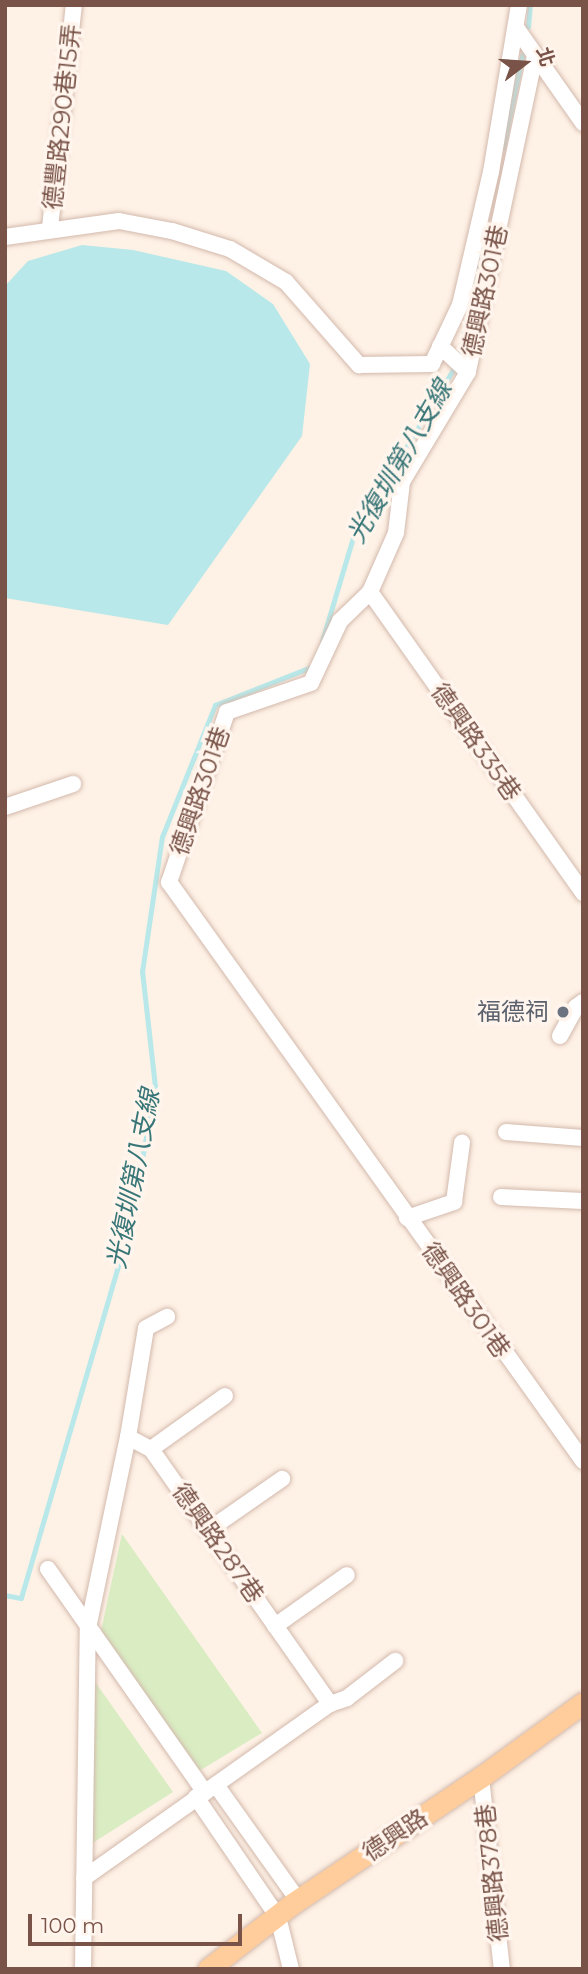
<!DOCTYPE html>
<html>
<head>
<meta charset="utf-8">
<style>
  body { margin:0 }
  #map { position:relative; width:588px; height:1974px; overflow:hidden; background:#fef1e5; font-family:Montserrat,"Noto Sans TC",sans-serif }
  div>[style] { position:absolute }
  .green>* { inset:0; background:#d9ecc2 }
  .water>* { inset:0; background:#b8e8e9 }
  .stream>* { height:4.5px; margin:-2.25px; padding:0 2.25px; transform-origin:2.25px; border-radius:2.25px; background:#b8e8e9 }
  .roads { filter:drop-shadow(0 0 2px #d3b9ad) drop-shadow(0 0 2px #d3b9ad) }
  .minor>* { height:16px; margin:-8px; padding:0 8px; transform-origin:8px; border-radius:8px; background:#fff }
  .major>* { height:21px; margin:-10.5px; padding:0 10.5px; transform-origin:10.5px; border-radius:10.5px; background:#ffcc9b }
  .dots>* { width:19px; height:19px; translate:-50% -50%; box-sizing:border-box; border:4px solid #fff5ed; border-radius:50% }
  span { translate:-50% -50%; white-space:nowrap; text-align:center; line-height:1.15; -webkit-text-stroke:7px #fff5ed; paint-order:stroke }
  .street-label { font-size:24px; color:#795348 }
  .worship-label { font-size:24px; color:#5b616d }
  .right { translate:-100% -50%; text-align:right }
  .water-label { font-size:26px; color:#387677; font-style:italic }
  .frame { position:absolute; inset:0; border:7px solid #795348; pointer-events:none }
  .north { position:absolute; left:490px; top:28px; width:70px; height:70px; -webkit-text-stroke:5px #fff5ed; paint-order:stroke; rotate:73deg; font-size:19px; font-weight:700; line-height:28px; text-align:center; color:#795348 }
  .north::after { content:''; display:block; margin:auto; width:24px; height:32px; background:#795348; clip-path:polygon(50% 0,100% 100%,50% 72%,0 100%) }
  .scale { position:absolute; left:28px; top:1914px; width:214px; height:32px; box-sizing:border-box; border:4px solid #795348; border-top:0; padding-left:9px; font-size:21px; line-height:24px; white-space:nowrap; color:#795348; -webkit-text-stroke:5px #fff5ed; paint-order:stroke }
</style>
</head>
<body>
<div id="map">
  <div class="green">
    <div style="clip-path:polygon(122px 1534px,262px 1733px,199px 1771px,101px 1631px)"></div>
    <div style="clip-path:polygon(93px 1679px,173px 1792px,91px 1844px)"></div>
  </div>
  <div class="water">
    <div style="clip-path:polygon(82px 245px,133px 250px,226px 271px,273px 304px,310px 364px,302px 436px,168px 625px,5px 598px,5px 286px,28px 261px)"></div>
  </div>
  <div class="stream">
    <div style="left:528px;top:27px;width:22px;rotate:-85deg"></div>
    <div style="left:503px;top:148px;width:94px;rotate:-78.3deg"></div>
    <div style="left:459px;top:357px;width:132px;rotate:-78.2deg"></div>
    <div style="left:322px;top:641px;width:112px;rotate:-73.3deg"></div>
    <div style="left:354px;top:534px;width:197px;rotate:-58.9deg"></div>
    <div style="left:5px;top:1595px;width:16px;rotate:11deg"></div>
    <div style="left:21px;top:1598px;width:388px;rotate:-73.7deg"></div>
    <div style="left:130px;top:1226px;width:141px;rotate:-79.8deg"></div>
    <div style="left:155px;top:1087px;width:116px;rotate:-96.4deg"></div>
    <div style="left:142px;top:972px;width:136px;rotate:-81.6deg"></div>
    <div style="left:162px;top:837px;width:142px;rotate:-68.1deg"></div>
    <div style="left:215px;top:705px;width:106px;rotate:-21.5deg"></div>
  </div>
  <div class="roads">
    <div class="minor">
      <div style="left:517px;top:29px;width:115px;rotate:54.9deg"></div>
      <div style="left:535px;top:56px;width:323px;rotate:102deg"></div>
      <div style="left:468px;top:372px;width:128px;rotate:121deg"></div>
      <div style="left:402px;top:482px;width:51px;rotate:96.7deg"></div>
      <div style="left:396px;top:533px;width:64px;rotate:113.8deg"></div>
      <div style="left:370px;top:592px;width:42px;rotate:136deg"></div>
      <div style="left:340px;top:621px;width:68px;rotate:115.1deg"></div>
      <div style="left:311px;top:683px;width:89px;rotate:161deg"></div>
      <div style="left:227px;top:712px;width:180px;rotate:108.8deg"></div>
      <div style="left:169px;top:882px;width:712px;rotate:54.43deg"></div>
      <div style="left:50px;top:228px;width:224px;rotate:-83.9deg"></div>
      <div style="left:5px;top:237px;width:115px;rotate:-8deg"></div>
      <div style="left:119px;top:221px;width:54px;rotate:10.7deg"></div>
      <div style="left:172px;top:231px;width:61px;rotate:17.2deg"></div>
      <div style="left:230px;top:249px;width:65px;rotate:30.5deg"></div>
      <div style="left:286px;top:282px;width:111px;rotate:48.7deg"></div>
      <div style="left:359px;top:365px;width:73px;rotate:-0.8deg"></div>
      <div style="left:432px;top:364px;width:65px;rotate:-64.6deg"></div>
      <div style="left:460px;top:305px;width:137px;rotate:-76.9deg"></div>
      <div style="left:491px;top:172px;width:169px;rotate:-80.5deg"></div>
      <div style="left:440px;top:346px;width:38px;rotate:43deg"></div>
      <div style="left:370px;top:592px;width:369px;rotate:54.7deg"></div>
      <div style="left:5px;top:807px;width:72px;rotate:-18.7deg"></div>
      <div style="left:560px;top:1036px;width:33px;rotate:-61deg"></div>
      <div style="left:576px;top:1007px;width:9px;rotate:-36deg"></div>
      <div style="left:506px;top:1132px;width:77px;rotate:4.5deg"></div>
      <div style="left:501px;top:1197px;width:82px;rotate:2.8deg"></div>
      <div style="left:407px;top:1218px;width:50px;rotate:-18.8deg"></div>
      <div style="left:454px;top:1202px;width:60px;rotate:-82.3deg"></div>
      <div style="left:128px;top:1437px;width:26px;rotate:28deg"></div>
      <div style="left:151px;top:1449px;width:312px;rotate:54.9deg"></div>
      <div style="left:151px;top:1449px;width:91px;rotate:-35.6deg"></div>
      <div style="left:210px;top:1529px;width:88px;rotate:-34.8deg"></div>
      <div style="left:48px;top:1569px;width:273px;rotate:54.9deg"></div>
      <div style="left:275px;top:1626px;width:88px;rotate:-35.3deg"></div>
      <div style="left:481px;top:1777px;width:193px;rotate:83.8deg"></div>
      <div style="left:216px;top:1785px;width:141px;rotate:54.5deg"></div>
      <div style="left:196px;top:1797px;width:145px;rotate:55.7deg"></div>
      <div style="left:278px;top:1917px;width:54px;rotate:76deg"></div>
      <div style="left:84px;top:1878px;width:301px;rotate:-35.3deg"></div>
      <div style="left:330px;top:1704px;width:18px;rotate:-19deg"></div>
      <div style="left:347px;top:1698px;width:61px;rotate:-37.6deg"></div>
      <div style="left:83px;top:1969px;width:341px;rotate:-89.2deg"></div>
      <div style="left:88px;top:1628px;width:195px;rotate:-78.2deg"></div>
      <div style="left:128px;top:1437px;width:110px;rotate:-80.6deg"></div>
      <div style="left:146px;top:1328px;width:24px;rotate:-28deg"></div>
    </div>
    <div class="major">
      <div style="left:208px;top:1969px;width:106px;rotate:-37.7deg"></div>
      <div style="left:292px;top:1904px;width:228px;rotate:-33.9deg"></div>
      <div style="left:481px;top:1777px;width:126px;rotate:-36deg"></div>
    </div>
  </div>
  <div class="dots">
    <div style="left:563px;top:1012px;background:#6b7280"></div>
  </div>
  <div class="street-label">
    <span style="left:62px;top:117px;rotate:-84deg">德豐路290巷15弄</span>
    <span style="left:485px;top:291px;rotate:-78deg">德興路301巷</span>
    <span style="left:476px;top:742px;rotate:55deg">德興路335巷</span>
    <span style="left:200px;top:791px;rotate:-71deg">德興路301巷</span>
    <span style="left:466px;top:1300px;rotate:55deg">德興路301巷</span>
    <span style="left:218px;top:1543px;rotate:55deg">德興路287巷</span>
    <span style="left:395px;top:1835px;rotate:-34deg">德興路</span>
    <span style="left:492px;top:1873px;rotate:-96deg">德興路378巷</span>
  </div>
  <div class="worship-label">
    <span class="right" style="left:549px;top:1012px">福德祠</span>
  </div>
  <div class="water-label">
    <span style="left:400px;top:462px;rotate:-60deg">光復圳第八支線</span>
    <span style="left:134px;top:1179px;rotate:-79deg">光復圳第八支線</span>
  </div>
  <div class="frame"></div>
  <div class="north">北</div>
  <div class="scale">100 m</div>
</div>
</body>
</html>
